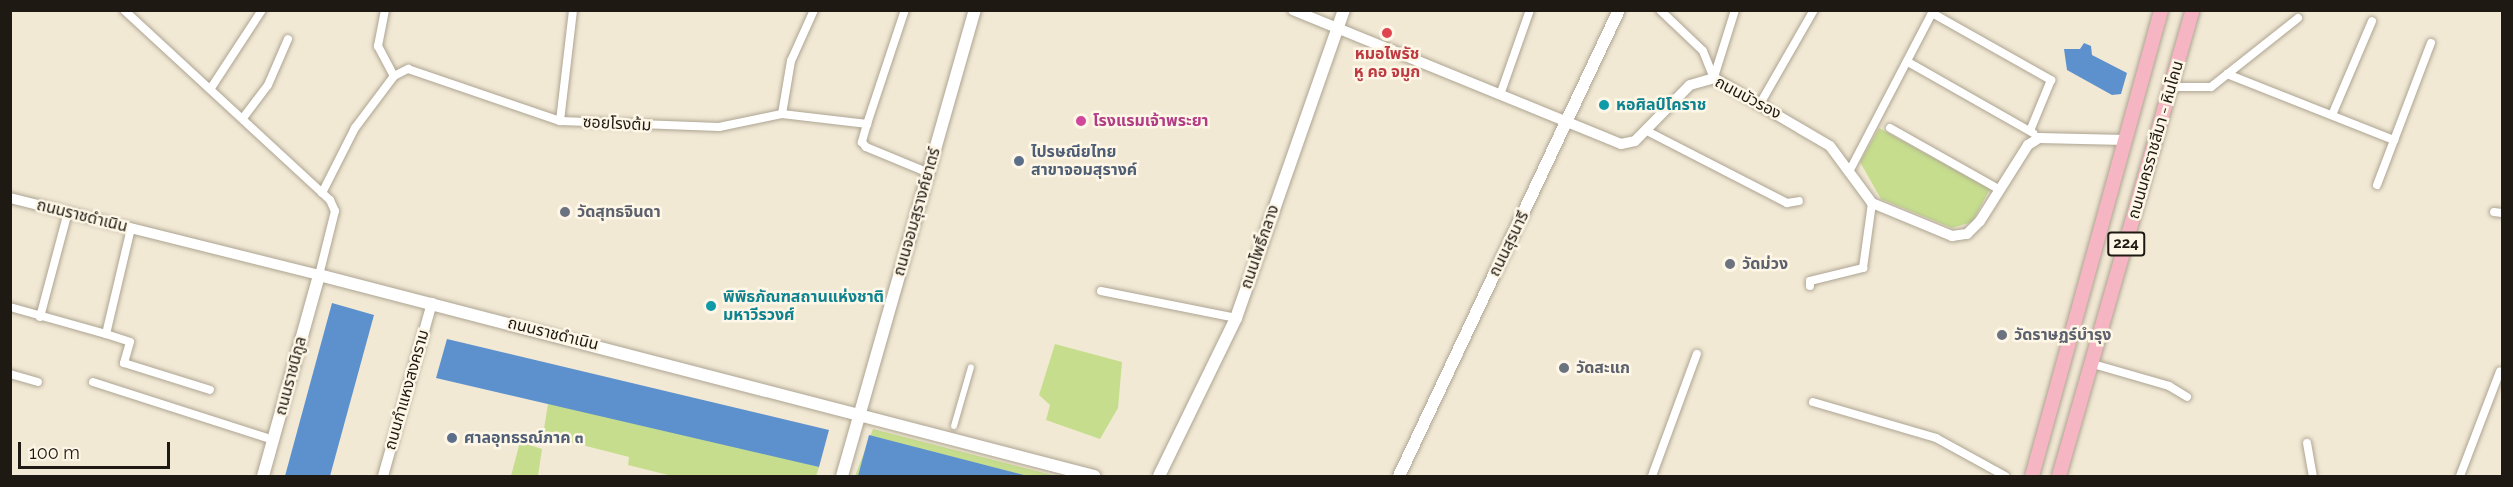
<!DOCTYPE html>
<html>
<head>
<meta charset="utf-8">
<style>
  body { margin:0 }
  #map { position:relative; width:2513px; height:487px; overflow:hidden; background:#f2e9d5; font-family:Raleway,"Noto Sans Thai",sans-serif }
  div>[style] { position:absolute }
  .green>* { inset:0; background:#c6dd8e }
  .water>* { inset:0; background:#5d91ce }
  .roads { filter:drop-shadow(0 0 2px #ada492) drop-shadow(0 0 2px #ada492) }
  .pedestrian>* { height:6px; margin:-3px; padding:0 3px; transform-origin:3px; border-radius:3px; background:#fff }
  .minor>* { height:8px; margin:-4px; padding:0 4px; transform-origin:4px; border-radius:4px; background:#fff }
  .tertiary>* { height:10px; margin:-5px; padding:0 5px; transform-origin:5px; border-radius:5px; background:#fff }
  .secondary>* { height:12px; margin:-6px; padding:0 6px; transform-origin:6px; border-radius:6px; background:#fff }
  .primary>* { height:14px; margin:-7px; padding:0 7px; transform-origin:7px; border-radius:7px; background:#f5b5c2 }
  .dots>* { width:16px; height:16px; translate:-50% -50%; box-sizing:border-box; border:3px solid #fef6e6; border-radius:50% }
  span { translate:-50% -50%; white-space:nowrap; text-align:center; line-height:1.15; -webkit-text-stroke:5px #fef6e6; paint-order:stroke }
  .shield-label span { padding:2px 4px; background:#fef6e6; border:2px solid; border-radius:4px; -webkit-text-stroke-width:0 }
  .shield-label { font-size:15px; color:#1e1a13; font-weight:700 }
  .health-label { font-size:16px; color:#be3a42; font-weight:700 }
  .street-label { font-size:16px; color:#1e1a13 }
  .culture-label { font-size:16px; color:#0d838f; font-weight:700 }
  .left { translate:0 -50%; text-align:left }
  .hotel-label { font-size:16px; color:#b23c85; font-weight:700 }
  .service-label { font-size:16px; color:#4e5e75; font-weight:700 }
  .worship-label { font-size:16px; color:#5b616d; font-weight:700 }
  .frame { position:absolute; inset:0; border:12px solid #1e1a13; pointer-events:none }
  .scale { position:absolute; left:18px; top:442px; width:152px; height:27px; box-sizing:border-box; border:3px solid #1e1a13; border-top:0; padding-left:8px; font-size:18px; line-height:21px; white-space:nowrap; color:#1e1a13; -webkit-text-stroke:4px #fef6e6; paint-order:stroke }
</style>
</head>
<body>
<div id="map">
  <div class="green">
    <div style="clip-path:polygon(1879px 128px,1990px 189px,1972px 222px,1952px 228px,1881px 199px,1860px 162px)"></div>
    <div style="clip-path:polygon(1055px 344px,1122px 362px,1118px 408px,1100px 439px,1046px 420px,1050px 405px,1039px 395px)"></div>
    <div style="clip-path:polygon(548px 404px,664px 427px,819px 467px,816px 476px,672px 476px,628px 465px,629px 457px,543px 435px)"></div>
    <div style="clip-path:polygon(873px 429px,1056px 476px,855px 476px)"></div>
    <div style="clip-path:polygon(520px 442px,542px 449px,538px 476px,511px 476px)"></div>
  </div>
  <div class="water">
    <div style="clip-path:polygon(2084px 43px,2091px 46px,2092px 55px,2127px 73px,2121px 94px,2112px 95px,2067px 70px,2064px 49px,2080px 49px)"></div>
    <div style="clip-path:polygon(332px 303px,374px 315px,330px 476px,285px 476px)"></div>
    <div style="clip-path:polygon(447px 339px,829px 430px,819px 467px,436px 378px)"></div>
    <div style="clip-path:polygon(869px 435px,1028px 476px,858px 476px)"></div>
  </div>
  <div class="roads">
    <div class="pedestrian">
      <div style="left:954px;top:426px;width:61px;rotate:-73.9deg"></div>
    </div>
    <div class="minor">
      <div style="left:124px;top:10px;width:280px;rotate:42.7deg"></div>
      <div style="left:330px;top:200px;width:12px;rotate:66deg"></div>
      <div style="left:335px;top:211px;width:66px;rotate:104deg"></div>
      <div style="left:385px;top:10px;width:37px;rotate:101deg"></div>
      <div style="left:378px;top:46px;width:34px;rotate:62deg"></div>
      <div style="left:1660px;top:10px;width:59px;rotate:43.6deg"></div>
      <div style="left:1703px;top:51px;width:29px;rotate:68deg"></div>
      <div style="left:1908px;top:62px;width:144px;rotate:29.6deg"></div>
      <div style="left:2227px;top:74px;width:180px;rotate:21.6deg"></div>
      <div style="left:1714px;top:77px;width:70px;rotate:-72.6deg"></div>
      <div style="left:2171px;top:87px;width:40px"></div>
      <div style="left:2211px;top:87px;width:111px;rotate:-38.4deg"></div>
      <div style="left:211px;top:88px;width:93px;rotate:-56.8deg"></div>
      <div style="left:1500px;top:95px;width:90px;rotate:-70.6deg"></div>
      <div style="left:1761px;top:102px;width:106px;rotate:-60.1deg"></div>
      <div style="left:782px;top:114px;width:54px;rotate:-80.4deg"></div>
      <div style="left:791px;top:61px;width:56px;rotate:-65.7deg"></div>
      <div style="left:2332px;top:115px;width:102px;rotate:-66.9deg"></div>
      <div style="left:243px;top:118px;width:41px;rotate:-52.9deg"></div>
      <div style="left:268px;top:85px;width:50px;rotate:-66.5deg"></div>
      <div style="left:560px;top:121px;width:112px;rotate:-83.3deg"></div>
      <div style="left:867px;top:124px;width:19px;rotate:106deg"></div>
      <div style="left:862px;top:142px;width:6px;rotate:51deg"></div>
      <div style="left:866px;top:147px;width:68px;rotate:22.4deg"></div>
      <div style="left:1890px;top:128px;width:126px;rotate:29.4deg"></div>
      <div style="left:1645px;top:130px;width:160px;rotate:27.2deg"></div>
      <div style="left:1787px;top:203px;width:12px;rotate:-9deg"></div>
      <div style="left:1851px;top:168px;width:175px;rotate:-62.4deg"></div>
      <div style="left:1932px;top:13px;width:137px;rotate:29.4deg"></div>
      <div style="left:2051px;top:80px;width:55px;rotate:112.4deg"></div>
      <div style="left:2377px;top:185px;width:152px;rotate:-69.2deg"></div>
      <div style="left:322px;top:193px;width:73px;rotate:-63.1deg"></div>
      <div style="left:355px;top:128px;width:65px;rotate:-53.1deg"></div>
      <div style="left:394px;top:76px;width:16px;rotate:-27deg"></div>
      <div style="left:408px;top:69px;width:161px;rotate:18.9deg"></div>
      <div style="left:560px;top:121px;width:159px;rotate:2.2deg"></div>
      <div style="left:719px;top:127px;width:64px;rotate:-11.7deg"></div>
      <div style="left:782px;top:114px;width:86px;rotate:6.7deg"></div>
      <div style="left:867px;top:124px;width:120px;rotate:-71.6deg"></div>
      <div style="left:2494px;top:212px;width:8px;rotate:7deg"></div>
      <div style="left:1810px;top:286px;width:5px;rotate:-90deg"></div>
      <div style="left:1810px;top:281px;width:55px;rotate:-13.8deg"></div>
      <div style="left:1863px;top:268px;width:66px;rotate:-82.1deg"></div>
      <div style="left:1101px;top:291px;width:138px;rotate:11.3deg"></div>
      <div style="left:10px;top:307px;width:100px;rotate:15.7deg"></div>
      <div style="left:106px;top:334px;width:109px;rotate:-76.7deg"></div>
      <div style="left:40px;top:317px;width:109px;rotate:-75.1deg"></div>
      <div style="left:106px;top:334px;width:25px;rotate:18deg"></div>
      <div style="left:130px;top:342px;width:22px;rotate:106deg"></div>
      <div style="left:124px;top:363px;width:90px;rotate:17.4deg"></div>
      <div style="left:2093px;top:364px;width:79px;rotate:16.1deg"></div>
      <div style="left:2169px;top:386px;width:21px;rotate:31deg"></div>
      <div style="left:10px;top:374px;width:29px;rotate:16deg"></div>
      <div style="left:93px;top:382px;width:190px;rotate:17.8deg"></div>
      <div style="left:1813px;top:402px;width:128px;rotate:16.3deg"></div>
      <div style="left:1936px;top:438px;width:79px;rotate:28.8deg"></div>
      <div style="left:2307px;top:443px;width:34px;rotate:80deg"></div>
      <div style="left:1652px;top:476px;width:130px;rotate:-69.8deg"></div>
      <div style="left:2460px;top:476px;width:112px;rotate:-69.1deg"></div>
    </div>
    <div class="tertiary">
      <div style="left:1293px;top:10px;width:354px;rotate:22.2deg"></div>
      <div style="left:1621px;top:144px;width:14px;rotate:-12deg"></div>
      <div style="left:1635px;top:141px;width:78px;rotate:-45.5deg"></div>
      <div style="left:1690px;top:85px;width:25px;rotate:-16deg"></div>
      <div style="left:1714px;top:78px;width:134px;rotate:30.4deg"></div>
      <div style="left:1830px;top:146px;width:71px;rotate:53.6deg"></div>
      <div style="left:1872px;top:203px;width:87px;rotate:22.4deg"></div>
      <div style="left:1952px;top:236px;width:15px;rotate:-8deg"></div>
      <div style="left:1967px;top:234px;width:18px;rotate:-45deg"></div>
      <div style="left:1980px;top:221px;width:90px;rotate:-57.7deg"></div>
      <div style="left:2028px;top:145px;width:13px;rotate:-32deg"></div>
      <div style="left:2039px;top:138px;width:86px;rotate:1.3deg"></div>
      <div style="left:10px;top:198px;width:318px;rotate:14deg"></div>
      <div style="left:383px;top:476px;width:180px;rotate:-74.2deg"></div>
    </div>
    <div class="secondary">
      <div style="left:263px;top:476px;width:209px;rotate:-74.4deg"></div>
      <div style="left:319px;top:275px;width:801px;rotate:14.54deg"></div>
      <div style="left:842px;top:476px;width:485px;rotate:-74.1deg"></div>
      <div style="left:1159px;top:476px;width:176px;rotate:-64deg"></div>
      <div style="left:1236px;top:318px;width:326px;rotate:-70.7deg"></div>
      <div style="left:1399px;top:476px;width:515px;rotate:-64.73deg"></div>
    </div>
    <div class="primary">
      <div style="left:2032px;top:476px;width:484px;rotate:-74.5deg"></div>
      <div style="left:2059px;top:476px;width:485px;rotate:-74deg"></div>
    </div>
  </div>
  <div class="dots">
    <div style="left:1387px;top:33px;background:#e0444e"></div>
    <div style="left:1604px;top:105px;background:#0f9aa8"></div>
    <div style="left:1081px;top:121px;background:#d1479c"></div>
    <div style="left:1019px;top:161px;background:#5c6f8a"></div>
    <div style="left:565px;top:212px;background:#6b7280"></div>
    <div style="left:1730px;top:264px;background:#6b7280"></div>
    <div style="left:711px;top:306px;background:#0f9aa8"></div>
    <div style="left:2002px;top:335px;background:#6b7280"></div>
    <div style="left:1564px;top:368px;background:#6b7280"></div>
    <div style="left:452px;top:438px;background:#5c6f8a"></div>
  </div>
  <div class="shield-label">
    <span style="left:2126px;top:244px">224</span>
  </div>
  <div class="health-label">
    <span style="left:1387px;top:63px">หมอไพรัช<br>หู คอ จมูก</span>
  </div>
  <div class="street-label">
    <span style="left:1748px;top:98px;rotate:28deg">ถนนบัวรอง</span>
    <span style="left:617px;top:124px;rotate:3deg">ซอยโรงต้ม</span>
    <span style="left:2156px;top:140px;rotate:-74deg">ถนนนครราชสีมา - หินโคน</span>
    <span style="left:917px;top:212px;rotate:-74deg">ถนนจอมสุรางค์ยาตร์</span>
    <span style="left:82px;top:216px;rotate:14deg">ถนนราชดำเนิน</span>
    <span style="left:1509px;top:244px;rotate:-64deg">ถนนสุรนารี</span>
    <span style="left:1260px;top:247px;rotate:-71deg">ถนนโพธิ์กลาง</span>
    <span style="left:553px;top:334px;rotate:14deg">ถนนราชดำเนิน</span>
    <span style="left:291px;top:376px;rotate:-75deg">ถนนราชนิกูล</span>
    <span style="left:407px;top:390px;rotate:-74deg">ถนนกำแหงสงคราม</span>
  </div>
  <div class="culture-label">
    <span class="left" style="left:1616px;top:105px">หอศิลป์โคราช</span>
    <span class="left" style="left:723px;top:306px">พิพิธภัณฑสถานแห่งชาติ<br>มหาวีรวงศ์</span>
  </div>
  <div class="hotel-label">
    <span class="left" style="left:1093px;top:121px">โรงแรมเจ้าพระยา</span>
  </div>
  <div class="service-label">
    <span class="left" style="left:1031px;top:161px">ไปรษณียไทย<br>สาขาจอมสุรางค์</span>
    <span class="left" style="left:464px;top:438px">ศาลอุทธรณ์ภาค ๓</span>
  </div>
  <div class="worship-label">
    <span class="left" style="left:577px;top:212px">วัดสุทธจินดา</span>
    <span class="left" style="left:1742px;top:264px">วัดม่วง</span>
    <span class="left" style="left:2014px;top:335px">วัดราษฏร์บำรุง</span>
    <span class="left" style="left:1576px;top:368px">วัดสะแก</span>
  </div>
  <div class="frame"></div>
  <div class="scale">100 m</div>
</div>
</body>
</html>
